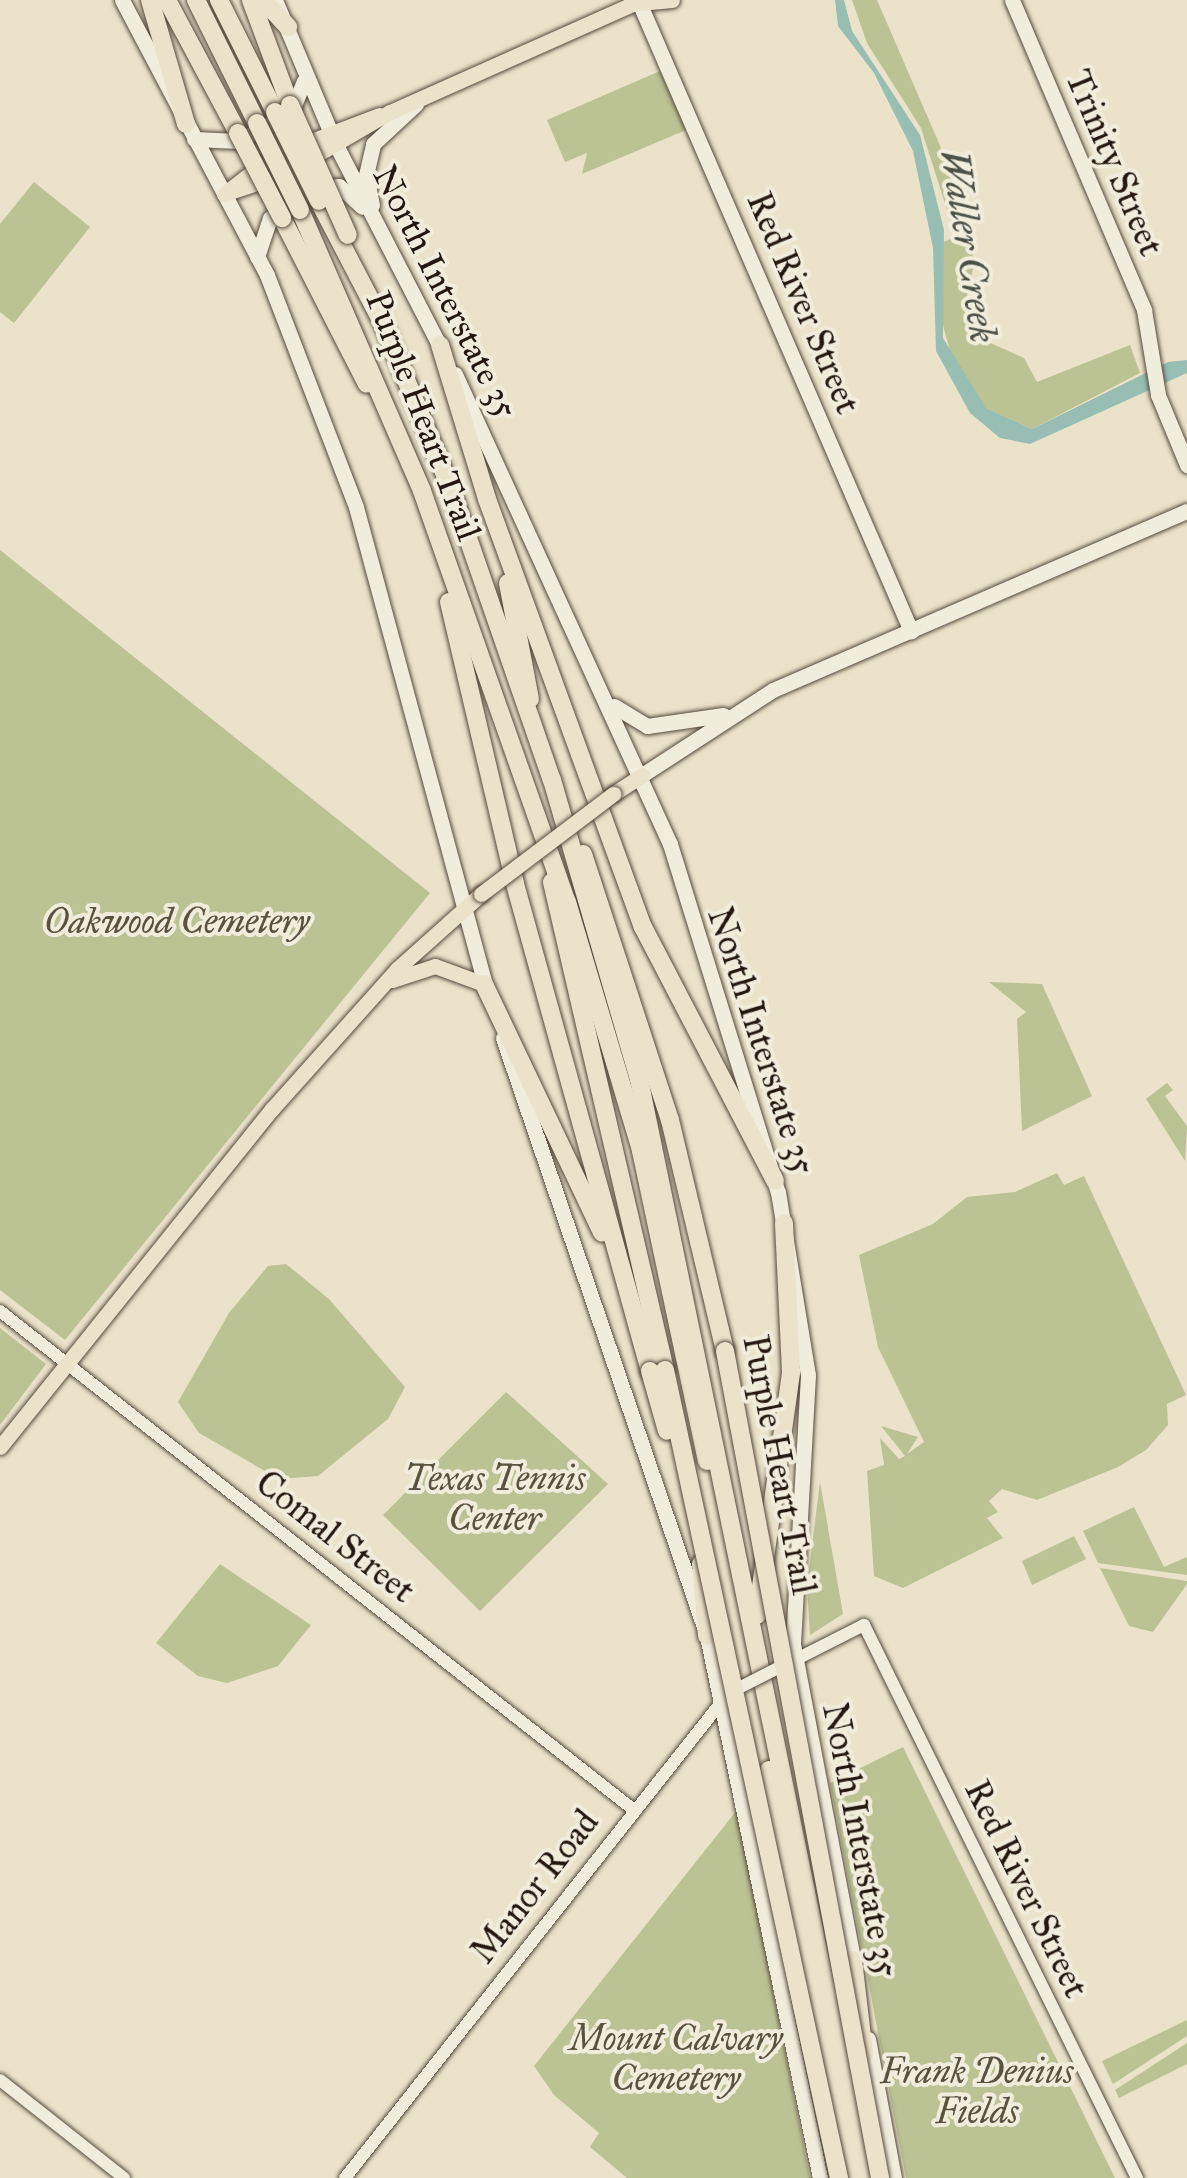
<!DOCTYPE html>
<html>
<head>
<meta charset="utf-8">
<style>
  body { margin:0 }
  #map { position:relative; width:1187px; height:2178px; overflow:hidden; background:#eae3c9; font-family:"IM FELL Great Primer",serif }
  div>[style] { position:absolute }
  .green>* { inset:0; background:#bbc293 }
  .water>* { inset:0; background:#98beb3 }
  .roads { filter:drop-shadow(0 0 2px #554a3e) drop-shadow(0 0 2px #554a3e) }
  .tertiary>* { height:12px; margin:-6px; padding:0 6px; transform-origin:6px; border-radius:6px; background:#f1eddc }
  .secondary>* { height:15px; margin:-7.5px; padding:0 7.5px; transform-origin:7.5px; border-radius:7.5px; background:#f1eddc }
  .primary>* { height:15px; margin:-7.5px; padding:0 7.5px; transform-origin:7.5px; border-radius:7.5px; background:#eae3c9 }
  .motorway>* { height:18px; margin:-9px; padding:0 9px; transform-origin:9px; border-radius:9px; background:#eae3c9 }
  .bridges { filter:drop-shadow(0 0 2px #554a3e) drop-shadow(0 0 2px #554a3e) }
  .tertiary-bridge>* { height:12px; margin:-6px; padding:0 6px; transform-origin:6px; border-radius:6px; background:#f1eddc }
  .primary-bridge>* { height:15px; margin:-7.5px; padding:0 7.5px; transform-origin:7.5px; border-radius:7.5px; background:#eae3c9 }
  .motorway-bridge>* { height:18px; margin:-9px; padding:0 9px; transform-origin:9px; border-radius:9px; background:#eae3c9 }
  span { translate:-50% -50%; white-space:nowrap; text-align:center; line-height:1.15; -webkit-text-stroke:8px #f1eddc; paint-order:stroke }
  .street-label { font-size:35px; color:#23170f }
  .park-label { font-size:35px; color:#58533d; font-style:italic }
  .water-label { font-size:38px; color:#4c5148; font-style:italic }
</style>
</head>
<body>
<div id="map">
  <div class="green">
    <div style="clip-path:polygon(852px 0,877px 0,954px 178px,945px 183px,963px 226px,953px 229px,921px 128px,867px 43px)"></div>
    <div style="clip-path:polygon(660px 71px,686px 130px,582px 174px,587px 153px,565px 162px,547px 120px)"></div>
    <div style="clip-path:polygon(34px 182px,90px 227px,14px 323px,0 312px,0 224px)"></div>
    <div style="clip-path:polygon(966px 233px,975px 261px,964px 308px,975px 336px,1024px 358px,1037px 382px,1130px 345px,1140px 373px,1032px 429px,986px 408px,953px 362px,941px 318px,943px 242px)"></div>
    <div style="clip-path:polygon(0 550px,430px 893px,65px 1340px,0 1290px)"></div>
    <div style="clip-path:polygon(989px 982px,1042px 984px,1092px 1096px,1022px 1131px,1017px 1019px,1026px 1012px)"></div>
    <div style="clip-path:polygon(1167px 1083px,1173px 1090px,1165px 1096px,1187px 1126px,1185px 1161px,1146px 1099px)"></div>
    <div style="clip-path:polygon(1057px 1173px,1064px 1185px,1084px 1176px,1186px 1395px,1167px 1404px,1168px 1425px,1146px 1450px,1118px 1467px,1037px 1500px,1002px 1489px,989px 1501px,998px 1512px,987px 1518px,1003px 1538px,903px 1588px,874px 1576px,867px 1471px,884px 1465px,880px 1438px,899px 1459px,905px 1456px,881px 1426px,918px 1437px,907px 1454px,924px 1442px,878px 1347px,859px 1255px,933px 1224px,967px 1197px,1015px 1192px)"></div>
    <div style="clip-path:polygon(286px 1264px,329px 1299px,405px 1387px,388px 1419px,318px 1476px,279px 1479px,199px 1433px,178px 1402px,229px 1313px,268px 1266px)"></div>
    <div style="clip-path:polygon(0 1328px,46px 1364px,0 1425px)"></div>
    <div style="clip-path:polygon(506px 1392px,608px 1484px,480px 1611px,383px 1515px)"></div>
    <div style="clip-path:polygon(820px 1482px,843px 1614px,810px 1635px,807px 1586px)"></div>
    <div style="clip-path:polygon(1134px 1507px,1164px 1567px,1187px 1557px,1187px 1575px,1098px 1563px,1083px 1531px)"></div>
    <div style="clip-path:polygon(1074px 1536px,1086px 1559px,1032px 1585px,1022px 1561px)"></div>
    <div style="clip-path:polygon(220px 1564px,311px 1625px,278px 1666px,227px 1683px,198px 1676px,156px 1643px)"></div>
    <div style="clip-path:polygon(1100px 1568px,1187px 1581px,1187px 1584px,1153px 1632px,1129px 1626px)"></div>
    <div style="clip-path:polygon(903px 1747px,1115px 2178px,906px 2178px,830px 1783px)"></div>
    <div style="clip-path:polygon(737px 1810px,810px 2178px,627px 2178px,590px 2147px,599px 2133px,554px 2095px,534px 2066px)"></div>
    <div style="clip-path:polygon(1187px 2020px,1187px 2036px,1113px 2084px,1102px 2061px)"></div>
    <div style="clip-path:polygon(1187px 2043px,1187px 2064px,1119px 2098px,1115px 2090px)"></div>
  </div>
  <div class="water">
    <div style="clip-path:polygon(835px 0,844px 0,852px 31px,920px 135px,944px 230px,943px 338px,986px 408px,1032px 429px,1168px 362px,1187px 360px,1187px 373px,1030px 444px,1000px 438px,970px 413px,936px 351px,933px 248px,913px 151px,874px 73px,838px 26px)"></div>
  </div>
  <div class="roads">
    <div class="tertiary">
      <div style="left:0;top:1311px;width:807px;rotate:38.21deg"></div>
      <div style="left:791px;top:1662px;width:82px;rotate:-26.9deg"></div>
      <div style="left:864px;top:1625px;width:617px;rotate:63.73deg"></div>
      <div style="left:0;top:2080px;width:158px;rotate:38.3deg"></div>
      <div style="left:345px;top:2178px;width:616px;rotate:-51.66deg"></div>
    </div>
    <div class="secondary">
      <div style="left:122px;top:0;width:311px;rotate:62.2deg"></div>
      <div style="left:267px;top:275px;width:248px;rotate:69deg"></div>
      <div style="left:356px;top:507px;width:502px;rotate:74.88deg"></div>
      <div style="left:275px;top:0;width:157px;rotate:67.2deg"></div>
      <div style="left:336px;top:145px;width:235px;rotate:62.7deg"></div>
      <div style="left:638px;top:0;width:688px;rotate:66.6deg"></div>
      <div style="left:1012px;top:0;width:337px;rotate:66.9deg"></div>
      <div style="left:1144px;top:310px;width:86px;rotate:80.6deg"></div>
      <div style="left:1158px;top:395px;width:76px;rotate:67.5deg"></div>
      <div style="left:194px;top:139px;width:44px;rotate:2.6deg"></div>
      <div style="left:238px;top:141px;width:60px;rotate:-27.8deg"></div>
      <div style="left:291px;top:113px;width:35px;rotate:-68deg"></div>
      <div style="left:319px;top:188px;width:20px;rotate:-6deg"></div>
      <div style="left:339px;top:186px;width:31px;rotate:42deg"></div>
      <div style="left:372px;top:205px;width:31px;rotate:-101deg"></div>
      <div style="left:366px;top:175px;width:32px;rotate:-77deg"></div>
      <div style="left:373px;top:144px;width:59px;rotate:-42.9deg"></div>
      <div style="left:257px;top:257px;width:41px;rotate:-71.6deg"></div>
      <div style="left:270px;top:218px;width:19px;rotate:-39deg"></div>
      <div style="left:455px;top:374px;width:517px;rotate:65.42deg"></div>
      <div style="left:670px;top:844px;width:364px;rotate:72.8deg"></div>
      <div style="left:778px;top:1192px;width:185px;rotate:80.7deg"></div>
      <div style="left:808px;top:1375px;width:269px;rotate:93.2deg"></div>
      <div style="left:793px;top:1644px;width:330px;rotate:79.2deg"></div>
      <div style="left:614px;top:706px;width:39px;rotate:31deg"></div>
      <div style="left:647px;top:726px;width:77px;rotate:-8.2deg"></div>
      <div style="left:642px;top:775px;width:156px;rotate:-33deg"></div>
      <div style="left:773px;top:690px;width:451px;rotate:-23.4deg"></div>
      <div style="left:503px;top:1038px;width:632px;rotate:71.16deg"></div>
      <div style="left:707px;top:1636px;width:554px;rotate:78.22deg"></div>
      <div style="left:868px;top:2039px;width:141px;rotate:79.4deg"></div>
    </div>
    <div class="primary">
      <div style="left:639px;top:3px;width:33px;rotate:-5deg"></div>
      <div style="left:298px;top:146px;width:87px;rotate:-20.9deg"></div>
      <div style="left:306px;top:161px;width:97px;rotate:-30.3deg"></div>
      <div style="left:390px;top:112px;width:276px;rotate:-24deg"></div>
      <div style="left:224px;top:194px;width:51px;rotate:-18.4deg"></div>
      <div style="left:224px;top:194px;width:51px;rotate:-37.8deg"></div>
      <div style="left:613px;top:794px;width:35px;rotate:-33deg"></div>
      <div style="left:392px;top:980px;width:45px;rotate:-18deg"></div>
      <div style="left:435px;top:966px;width:52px;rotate:20.2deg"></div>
      <div style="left:0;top:1447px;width:434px;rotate:-51.2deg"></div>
      <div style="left:272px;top:1109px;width:188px;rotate:-48.2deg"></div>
      <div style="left:397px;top:969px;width:113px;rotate:-41.8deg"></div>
    </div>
    <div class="motorway">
      <div style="left:150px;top:0;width:129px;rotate:73.8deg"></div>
      <div style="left:167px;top:0;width:151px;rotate:61.9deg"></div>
      <div style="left:196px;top:0;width:137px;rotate:63.6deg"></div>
      <div style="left:219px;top:0;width:125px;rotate:63.4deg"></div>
      <div style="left:251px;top:0;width:112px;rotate:69.6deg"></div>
      <div style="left:263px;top:0;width:37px;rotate:47deg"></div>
      <div style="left:319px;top:201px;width:141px;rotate:62.5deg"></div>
      <div style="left:384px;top:326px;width:176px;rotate:67.7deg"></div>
      <div style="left:451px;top:489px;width:308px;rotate:70.9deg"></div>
      <div style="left:552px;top:780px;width:311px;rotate:73.8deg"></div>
      <div style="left:639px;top:1079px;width:1122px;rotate:78.38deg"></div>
      <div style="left:300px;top:210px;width:306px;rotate:66.5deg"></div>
      <div style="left:422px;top:491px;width:436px;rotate:70.6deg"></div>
      <div style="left:567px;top:902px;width:260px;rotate:73.4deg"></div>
      <div style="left:641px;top:1151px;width:317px;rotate:78deg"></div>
      <div style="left:282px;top:218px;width:186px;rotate:62.9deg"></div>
      <div style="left:440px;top:345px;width:161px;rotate:73deg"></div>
      <div style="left:487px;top:499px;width:456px;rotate:70deg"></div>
      <div style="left:643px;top:927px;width:286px;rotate:62.5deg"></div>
      <div style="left:508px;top:583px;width:118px;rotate:79.3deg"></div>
      <div style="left:449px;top:602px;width:290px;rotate:76.8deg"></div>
      <div style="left:515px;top:884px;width:505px;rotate:74.51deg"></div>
      <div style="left:583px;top:854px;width:280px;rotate:71.9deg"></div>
      <div style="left:670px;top:1120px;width:237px;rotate:76.6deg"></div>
      <div style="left:552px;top:882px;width:501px;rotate:76.96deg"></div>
      <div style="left:484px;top:984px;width:275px;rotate:64.6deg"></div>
      <div style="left:701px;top:1564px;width:72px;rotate:85.2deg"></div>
      <div style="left:757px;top:1615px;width:245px;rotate:-82deg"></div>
      <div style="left:791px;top:1372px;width:149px;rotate:-92.7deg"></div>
      <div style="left:769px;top:1770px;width:416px;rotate:78.8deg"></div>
      <div style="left:853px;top:1960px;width:94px;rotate:83.3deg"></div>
    </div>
  </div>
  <div class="bridges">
    <div class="tertiary-bridge">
      <div style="left:733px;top:1691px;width:53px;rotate:-27.1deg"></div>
    </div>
    <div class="primary-bridge">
      <div style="left:481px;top:894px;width:166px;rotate:-37.1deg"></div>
    </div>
    <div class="motorway-bridge">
      <div style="left:290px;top:105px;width:142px;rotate:66deg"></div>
      <div style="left:275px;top:112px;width:99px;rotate:63.7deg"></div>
      <div style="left:257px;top:123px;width:97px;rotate:63.7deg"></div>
      <div style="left:238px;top:133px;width:96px;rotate:62.6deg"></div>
      <div style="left:725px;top:1351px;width:841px;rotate:79.38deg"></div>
      <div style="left:665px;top:1370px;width:827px;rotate:77.85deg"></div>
      <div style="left:650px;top:1371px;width:62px;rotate:74.2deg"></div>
    </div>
  </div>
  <div class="street-label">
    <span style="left:1114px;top:163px;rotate:67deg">Trinity Street</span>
    <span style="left:445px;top:292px;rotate:63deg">North Interstate 35</span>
    <span style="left:803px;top:303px;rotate:67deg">Red River Street</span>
    <span style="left:423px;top:416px;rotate:69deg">Purple Heart Trail</span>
    <span style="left:761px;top:1041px;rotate:72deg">North Interstate 35</span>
    <span style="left:779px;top:1465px;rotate:79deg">Purple Heart Trail</span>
    <span style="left:335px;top:1537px;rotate:38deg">Comal Street</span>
    <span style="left:860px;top:1840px;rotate:79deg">North Interstate 35</span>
    <span style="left:535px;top:1887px;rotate:-52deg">Manor Road</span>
    <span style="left:1026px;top:1889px;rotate:64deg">Red River Street</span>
  </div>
  <div class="park-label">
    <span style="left:177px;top:922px">Oakwood Cemetery</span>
    <span style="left:495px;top:1499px">Texas Tennis<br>Center</span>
    <span style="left:676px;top:2059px">Mount Calvary<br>Cemetery</span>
    <span style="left:977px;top:2092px">Frank Denius<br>Fields</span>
  </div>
  <div class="water-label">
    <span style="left:968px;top:246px;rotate:81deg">Waller Creek</span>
  </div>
</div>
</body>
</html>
